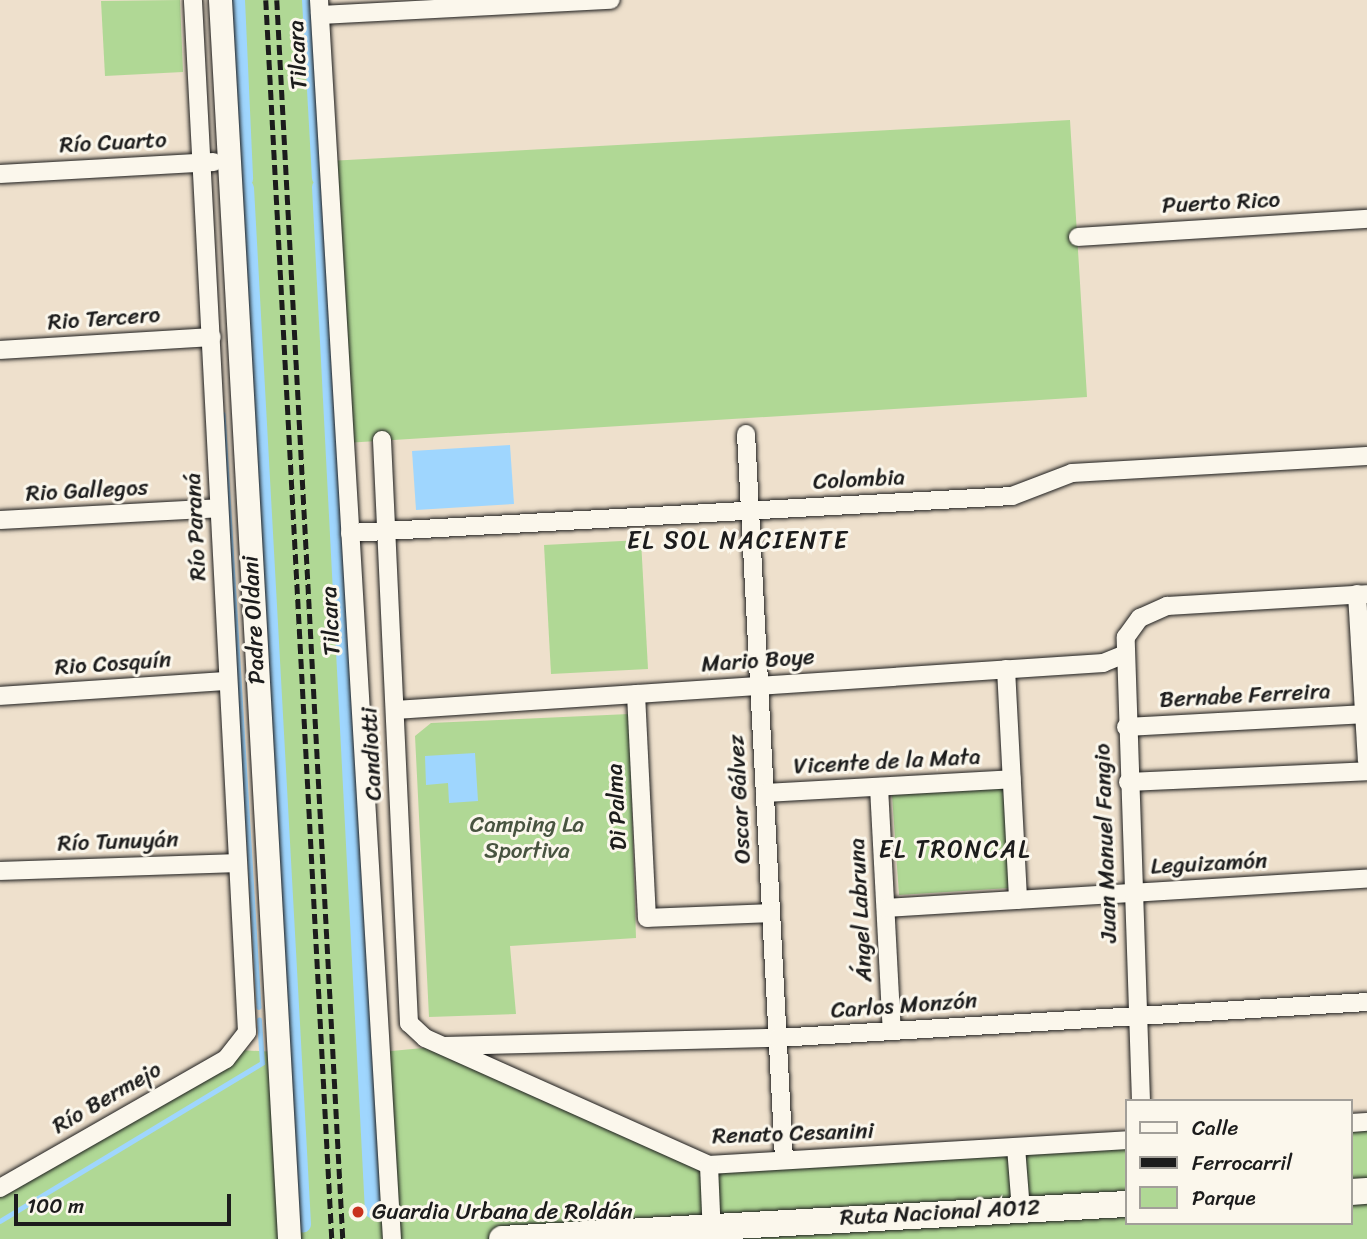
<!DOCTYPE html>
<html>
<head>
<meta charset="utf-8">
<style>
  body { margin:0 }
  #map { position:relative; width:1367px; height:1239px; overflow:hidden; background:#eee0cc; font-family:Sriracha,sans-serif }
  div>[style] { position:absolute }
  .green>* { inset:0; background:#b0d895 }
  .water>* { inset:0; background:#9fd6fe }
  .stream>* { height:4.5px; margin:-2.25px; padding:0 2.25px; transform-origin:2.25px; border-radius:2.25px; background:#9fd6fe }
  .canal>* { height:16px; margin:-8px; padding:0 8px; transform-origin:8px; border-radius:8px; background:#9fd6fe }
  .roads { filter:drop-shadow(0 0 2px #1c1c1c) drop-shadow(0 0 2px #1c1c1c) }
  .minor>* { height:18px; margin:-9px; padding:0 9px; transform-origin:9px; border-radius:9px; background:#fbf7ec }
  .major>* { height:23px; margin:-11.5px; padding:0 11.5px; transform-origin:11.5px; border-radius:11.5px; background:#fbf7ec }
  .highway>* { height:26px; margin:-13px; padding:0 13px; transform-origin:13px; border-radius:13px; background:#fbf7ec }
  .rail>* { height:4.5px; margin-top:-2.25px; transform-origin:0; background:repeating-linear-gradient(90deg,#1c1c1c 0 10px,transparent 0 15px) }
  .dots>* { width:19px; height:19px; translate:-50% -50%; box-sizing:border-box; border:4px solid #fbf7ec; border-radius:50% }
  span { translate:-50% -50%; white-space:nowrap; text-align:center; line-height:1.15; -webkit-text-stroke:6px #fbf7ec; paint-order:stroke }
  .street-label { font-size:23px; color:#1c1c1c }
  .park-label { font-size:23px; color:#485440 }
  .poi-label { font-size:23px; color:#1c1c1c }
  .left { translate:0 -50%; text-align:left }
  .neighbourhood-label { font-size:24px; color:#1c1c1c; letter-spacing:2px }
  .legend { position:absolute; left:1125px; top:1099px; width:228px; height:126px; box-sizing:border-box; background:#fbf7ec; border:2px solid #a29f99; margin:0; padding:9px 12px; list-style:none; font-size:21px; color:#1c1c1c }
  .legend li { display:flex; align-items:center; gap:14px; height:35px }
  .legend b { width:35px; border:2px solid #a29f99 }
  .scale { position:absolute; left:14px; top:1194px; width:217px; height:32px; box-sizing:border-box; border:4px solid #1c1c1c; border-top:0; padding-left:9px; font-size:21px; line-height:24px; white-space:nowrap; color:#1c1c1c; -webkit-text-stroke:5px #fbf7ec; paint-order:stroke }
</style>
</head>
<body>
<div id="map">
  <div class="green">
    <div style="clip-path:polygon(180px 0,183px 72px,105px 76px,101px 1px)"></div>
    <div style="clip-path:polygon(220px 0,319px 0,329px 161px,1070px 120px,1087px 397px,345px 443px,381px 1052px,444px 1046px,709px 1165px,1127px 1140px,1127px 1223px,1351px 1223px,1351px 1123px,1367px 1122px,1367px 1239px,0 1239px,0 1188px,238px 1050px,278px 1052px)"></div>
    <div style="clip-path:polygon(641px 540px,648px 669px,551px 674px,544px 545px)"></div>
    <div style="clip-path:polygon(629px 714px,636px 938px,510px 946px,516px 1014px,429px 1017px,415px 736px,431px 723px)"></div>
    <div style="clip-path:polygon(1003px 788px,1010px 888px,899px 895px,892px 795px)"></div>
  </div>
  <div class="water">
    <div style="clip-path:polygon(510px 445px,514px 504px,416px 510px,412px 451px)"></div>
    <div style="clip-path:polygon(475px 753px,478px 801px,449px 803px,448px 783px,426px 785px,425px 756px)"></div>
  </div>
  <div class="stream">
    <div style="left:223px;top:414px;width:594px;rotate:86.53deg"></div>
    <div style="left:0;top:1221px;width:306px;rotate:-31.1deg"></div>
    <div style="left:262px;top:1063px;width:43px;rotate:-94deg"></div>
  </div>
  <div class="canal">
    <div style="left:237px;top:0;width:179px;rotate:87.4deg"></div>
    <div style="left:310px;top:0;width:178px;rotate:86.8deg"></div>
    <div style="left:320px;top:187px;width:1025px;rotate:87.04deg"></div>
    <div style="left:246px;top:188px;width:1038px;rotate:86.85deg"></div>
  </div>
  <div class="roads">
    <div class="minor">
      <div style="left:319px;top:0;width:1241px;rotate:86.63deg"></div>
      <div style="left:320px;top:15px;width:291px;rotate:-3deg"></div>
      <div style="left:0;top:174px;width:214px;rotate:-3.2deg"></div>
      <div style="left:1078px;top:237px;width:290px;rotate:-3.6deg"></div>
      <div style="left:0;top:350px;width:212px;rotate:-3.5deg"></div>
      <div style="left:746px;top:434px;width:727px;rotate:87deg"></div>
      <div style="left:382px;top:440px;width:584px;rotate:87.35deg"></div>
      <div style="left:409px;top:1023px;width:22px;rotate:43deg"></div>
      <div style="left:425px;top:1038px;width:311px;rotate:24.1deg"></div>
      <div style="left:709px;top:1165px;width:419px;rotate:-3.4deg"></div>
      <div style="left:0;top:520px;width:219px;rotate:-3.1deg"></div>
      <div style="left:350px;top:533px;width:663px;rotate:-3.2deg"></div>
      <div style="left:1012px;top:496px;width:64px;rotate:-21deg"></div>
      <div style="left:1072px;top:473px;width:295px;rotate:-3.3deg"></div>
      <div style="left:1357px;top:594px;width:167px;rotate:86.6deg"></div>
      <div style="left:1006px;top:669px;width:231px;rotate:87deg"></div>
      <div style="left:636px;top:694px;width:224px;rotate:87.2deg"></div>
      <div style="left:647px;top:918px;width:124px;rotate:-2.3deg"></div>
      <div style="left:0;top:696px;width:228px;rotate:-3.8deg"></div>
      <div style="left:395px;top:710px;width:710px;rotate:-3.8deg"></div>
      <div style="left:1103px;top:663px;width:22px;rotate:-22deg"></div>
      <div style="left:1126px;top:727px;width:241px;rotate:-3.1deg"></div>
      <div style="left:1128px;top:782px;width:239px;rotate:-2.6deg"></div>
      <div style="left:879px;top:787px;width:244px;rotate:87deg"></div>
      <div style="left:765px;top:793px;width:247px;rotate:-3.2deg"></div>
      <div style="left:0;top:871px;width:238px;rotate:-1.9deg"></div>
      <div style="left:886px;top:908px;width:482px;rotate:-3.5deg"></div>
      <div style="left:444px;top:1046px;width:333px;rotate:-1.4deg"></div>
      <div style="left:777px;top:1038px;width:591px;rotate:-3.49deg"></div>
      <div style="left:1141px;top:1101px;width:464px;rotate:-91.9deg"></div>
      <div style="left:1126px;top:637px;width:24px;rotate:-54deg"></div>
      <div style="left:1140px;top:618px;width:30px;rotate:-24deg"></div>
      <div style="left:1167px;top:606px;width:200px;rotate:-3.4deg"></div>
      <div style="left:1351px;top:1123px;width:16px;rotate:-4deg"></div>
      <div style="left:1016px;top:1147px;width:63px;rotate:85.5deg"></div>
      <div style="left:709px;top:1165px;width:73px;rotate:87.6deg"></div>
      <div style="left:0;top:1188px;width:260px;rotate:-29.7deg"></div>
      <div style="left:226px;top:1059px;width:34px;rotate:-52deg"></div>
      <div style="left:247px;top:1032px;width:1033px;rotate:-93deg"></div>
    </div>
    <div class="major">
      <div style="left:220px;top:0;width:1241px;rotate:86.81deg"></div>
    </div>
    <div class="highway">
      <div style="left:1351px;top:1192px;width:16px;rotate:-4deg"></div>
      <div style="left:502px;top:1239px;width:626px;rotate:-3.21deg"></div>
    </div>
  </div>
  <div class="rail">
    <div style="left:266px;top:0;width:1241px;rotate:86.95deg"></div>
    <div style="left:277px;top:0;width:1241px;rotate:86.95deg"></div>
  </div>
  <div class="dots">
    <div style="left:358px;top:1212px;background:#c8321e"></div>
  </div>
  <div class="street-label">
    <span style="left:298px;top:55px;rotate:-93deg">Tilcara</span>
    <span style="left:113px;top:143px;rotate:-3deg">Río Cuarto</span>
    <span style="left:1221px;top:203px;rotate:-3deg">Puerto Rico</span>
    <span style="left:104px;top:319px;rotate:-4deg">Rio Tercero</span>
    <span style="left:859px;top:480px;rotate:-3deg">Colombia</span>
    <span style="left:87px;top:491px;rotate:-3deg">Rio Gallegos</span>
    <span style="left:196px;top:527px;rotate:-93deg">Río Paraná</span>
    <span style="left:254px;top:620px;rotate:-93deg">Padre Oldani</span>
    <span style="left:331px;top:621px;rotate:-93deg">Tilcara</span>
    <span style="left:758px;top:661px;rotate:-4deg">Mario Boye</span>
    <span style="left:113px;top:664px;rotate:-4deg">Rio Cosquín</span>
    <span style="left:1245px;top:696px;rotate:-3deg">Bernabe Ferreira</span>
    <span style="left:372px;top:754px;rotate:-93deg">Candiotti</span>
    <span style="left:887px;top:762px;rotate:-3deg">Vicente de la Mata</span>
    <span style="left:740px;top:799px;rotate:-93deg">Oscar Gálvez</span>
    <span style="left:617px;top:807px;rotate:-93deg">Di Palma</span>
    <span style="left:118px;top:842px;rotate:-2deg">Río Tunuyán</span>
    <span style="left:1106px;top:843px;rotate:-92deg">Juan Manuel Fangio</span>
    <span style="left:1209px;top:864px;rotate:-3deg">Leguizamón</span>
    <span style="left:861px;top:910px;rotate:-93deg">Ángel Labruna</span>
    <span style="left:904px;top:1006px;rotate:-4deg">Carlos Monzón</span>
    <span style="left:107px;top:1098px;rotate:-30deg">Río Bermejo</span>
    <span style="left:793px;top:1134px;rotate:-2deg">Renato Cesanini</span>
    <span style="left:940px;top:1213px;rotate:-3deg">Ruta Nacional A012</span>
  </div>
  <div class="park-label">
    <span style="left:527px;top:838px">Camping La<br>Sportiva</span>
  </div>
  <div class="poi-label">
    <span class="left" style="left:372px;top:1212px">Guardia Urbana de Roldán</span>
  </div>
  <div class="neighbourhood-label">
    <span style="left:738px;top:541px">EL SOL NACIENTE</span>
    <span style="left:955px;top:850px">EL TRONCAL</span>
  </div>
  <ul class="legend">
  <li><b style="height:9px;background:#fbf7ec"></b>Calle</li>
  <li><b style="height:9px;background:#1c1c1c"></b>Ferrocarril</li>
  <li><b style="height:19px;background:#b0d895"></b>Parque</li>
  </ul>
  <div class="scale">100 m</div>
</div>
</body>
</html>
